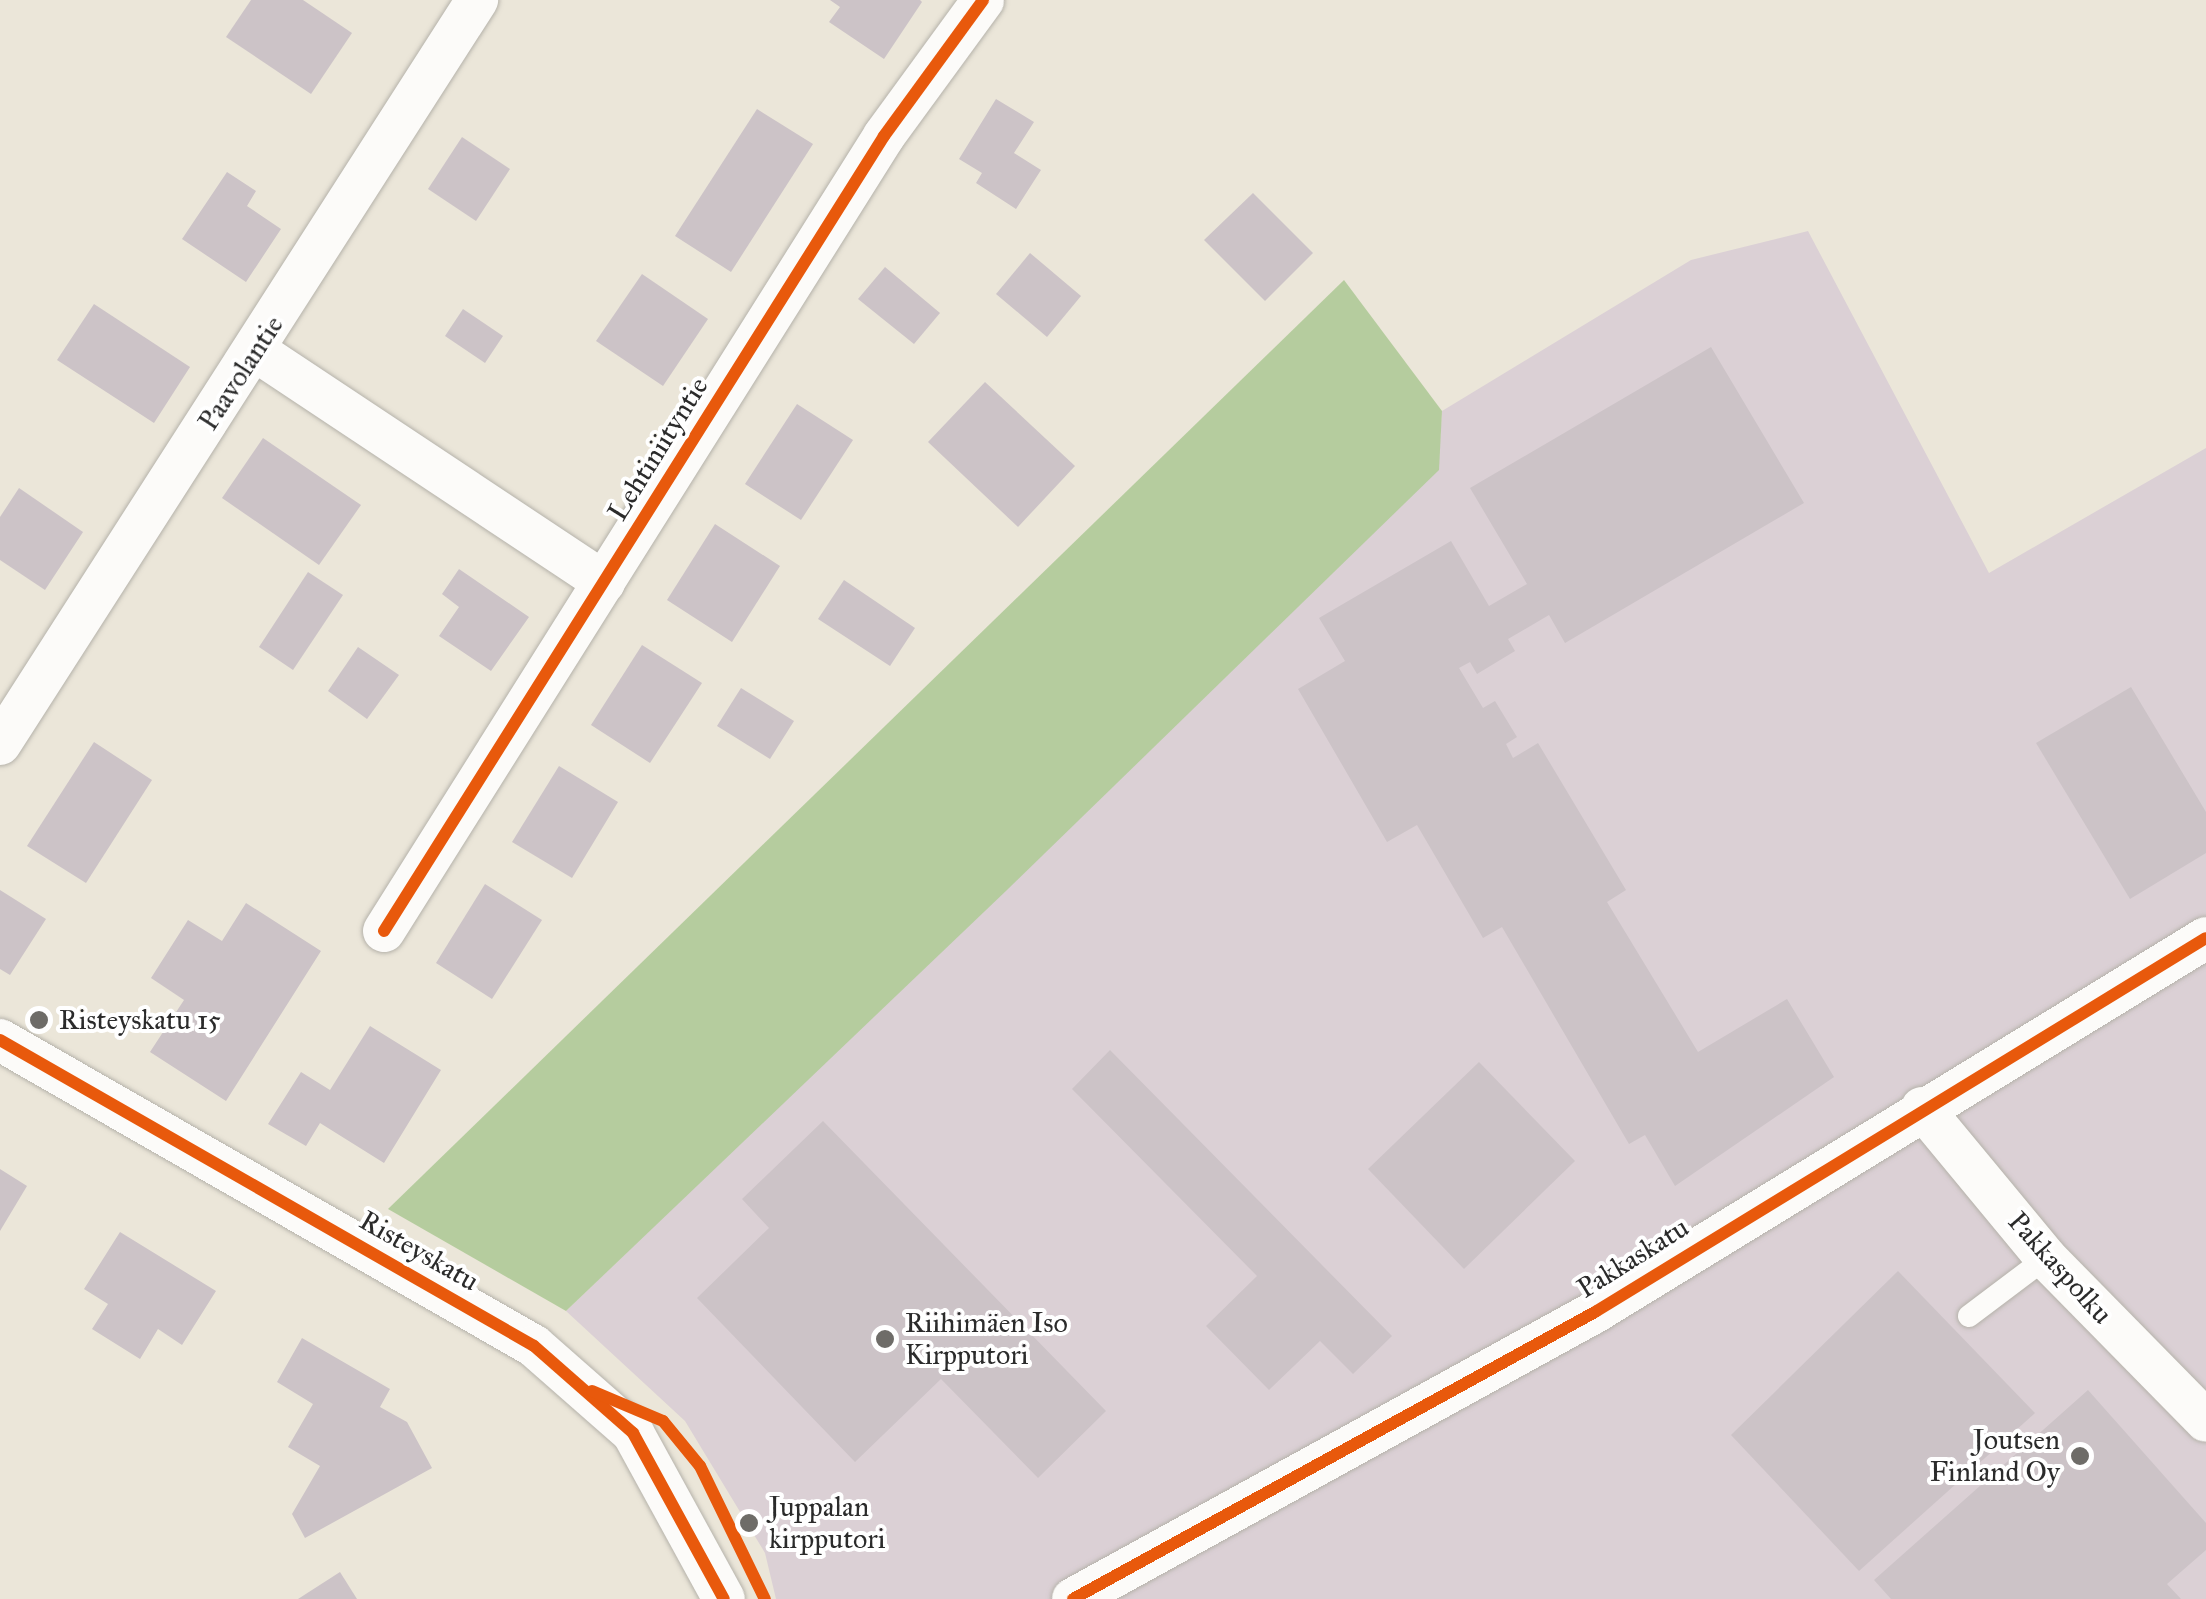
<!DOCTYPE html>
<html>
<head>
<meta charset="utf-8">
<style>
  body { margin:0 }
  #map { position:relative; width:2206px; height:1599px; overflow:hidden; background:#ebe6d9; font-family:"IM FELL Great Primer",serif }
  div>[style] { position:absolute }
  .industrial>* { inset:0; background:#dbd0d5 }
  .forest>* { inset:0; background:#b5cc9e }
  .building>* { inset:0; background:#ccc3c7 }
  .roads { filter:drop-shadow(0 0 2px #b5b2aa) drop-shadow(0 0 2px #b5b2aa) }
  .service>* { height:22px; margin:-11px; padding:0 11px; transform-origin:11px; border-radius:11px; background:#fcfbf9 }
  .minor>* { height:42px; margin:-21px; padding:0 21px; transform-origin:21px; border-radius:21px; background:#fcfbf9 }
  .cycleway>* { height:12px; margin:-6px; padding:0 6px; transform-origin:6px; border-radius:6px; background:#e8590c }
  .dots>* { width:28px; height:28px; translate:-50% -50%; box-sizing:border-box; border:5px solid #fff; border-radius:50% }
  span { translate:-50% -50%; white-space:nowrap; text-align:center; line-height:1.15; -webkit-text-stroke:8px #fff; paint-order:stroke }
  .street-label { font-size:28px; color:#2b2b2b }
  .poi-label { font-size:28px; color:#2b2b2b }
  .left { translate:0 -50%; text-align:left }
  .right { translate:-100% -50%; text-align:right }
</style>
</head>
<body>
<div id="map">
  <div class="industrial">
    <div style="clip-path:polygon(1808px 231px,1989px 573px,2206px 448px,2206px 1599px,776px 1599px,765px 1553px,685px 1421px,566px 1311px,1438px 470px,1442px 411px,1691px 260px)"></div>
  </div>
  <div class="forest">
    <div style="clip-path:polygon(1344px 280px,1442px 411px,1439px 470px,1007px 890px,566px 1311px,388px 1209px)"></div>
  </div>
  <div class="building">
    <div style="clip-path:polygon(251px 0,303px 0,352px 33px,311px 94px,226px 37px)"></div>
    <div style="clip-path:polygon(830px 0,920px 0,922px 2px,884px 59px,829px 22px,840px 7px)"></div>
    <div style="clip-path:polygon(996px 99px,1034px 122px,1014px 153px,1041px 170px,1016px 209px,976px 183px,982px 173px,959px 159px)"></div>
    <div style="clip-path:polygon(757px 109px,813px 144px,731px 272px,675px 236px)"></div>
    <div style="clip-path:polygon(462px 137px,510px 169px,476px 221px,428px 189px)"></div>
    <div style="clip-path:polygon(227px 172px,256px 191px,247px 206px,281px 229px,246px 282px,182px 239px)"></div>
    <div style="clip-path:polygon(1253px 193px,1313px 253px,1265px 301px,1204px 240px)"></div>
    <div style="clip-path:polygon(1030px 253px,1081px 296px,1047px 337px,996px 294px)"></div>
    <div style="clip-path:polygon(885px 267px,940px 313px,914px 344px,858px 299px)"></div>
    <div style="clip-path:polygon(642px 274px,708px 319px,663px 386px,596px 341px)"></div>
    <div style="clip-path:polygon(94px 304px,190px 367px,154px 423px,57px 360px)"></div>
    <div style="clip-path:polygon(463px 309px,503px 336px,485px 363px,445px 336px)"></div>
    <div style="clip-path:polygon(1711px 347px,1804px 503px,1565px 643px,1549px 615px,1508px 639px,1515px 651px,1477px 674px,1470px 662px,1459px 668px,1483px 708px,1495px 701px,1517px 737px,1506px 744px,1513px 758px,1538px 743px,1626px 890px,1607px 902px,1698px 1052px,1787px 999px,1834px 1077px,1675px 1186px,1645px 1135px,1629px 1144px,1502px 927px,1483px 938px,1417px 825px,1387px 842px,1298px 689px,1345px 661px,1319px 618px,1451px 541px,1489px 606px,1527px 584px,1470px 488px)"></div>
    <div style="clip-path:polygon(985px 382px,1075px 466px,1018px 527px,928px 442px)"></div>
    <div style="clip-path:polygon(797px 404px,853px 440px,801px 520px,745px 484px)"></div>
    <div style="clip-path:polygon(263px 438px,361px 505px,319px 565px,222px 498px)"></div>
    <div style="clip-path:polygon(19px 488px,83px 532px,45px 590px,0 560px,0 517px)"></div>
    <div style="clip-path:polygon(715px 524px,780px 566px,732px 642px,667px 600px)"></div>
    <div style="clip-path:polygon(459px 569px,529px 617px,491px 671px,439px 636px,459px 607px,442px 594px)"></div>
    <div style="clip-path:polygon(308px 572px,343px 595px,293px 670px,259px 647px)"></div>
    <div style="clip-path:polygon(844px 580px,915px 628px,890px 666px,818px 619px)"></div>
    <div style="clip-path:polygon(642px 645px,702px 683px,650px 763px,591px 725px)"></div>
    <div style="clip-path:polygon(358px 647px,399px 675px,367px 719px,328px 691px)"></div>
    <div style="clip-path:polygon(2131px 687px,2206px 812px,2206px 853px,2130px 899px,2036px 743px)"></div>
    <div style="clip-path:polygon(741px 688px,794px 721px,770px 759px,717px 726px)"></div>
    <div style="clip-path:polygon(94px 742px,152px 780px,86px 883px,27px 846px)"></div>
    <div style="clip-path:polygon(559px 766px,618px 802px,572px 878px,512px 842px)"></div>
    <div style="clip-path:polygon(485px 884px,542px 920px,492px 999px,436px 963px)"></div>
    <div style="clip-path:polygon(0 890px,46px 919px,10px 975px,0 969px)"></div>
    <div style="clip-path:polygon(246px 903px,321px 951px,226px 1101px,150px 1052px,184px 1000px,151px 978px,188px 920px,222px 941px)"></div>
    <div style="clip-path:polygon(370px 1026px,441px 1070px,384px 1163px,320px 1123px,306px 1146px,268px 1124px,301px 1072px,330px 1090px)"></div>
    <div style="clip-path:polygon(1110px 1050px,1392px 1336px,1353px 1374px,1320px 1341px,1269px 1390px,1206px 1326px,1257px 1276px,1072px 1089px)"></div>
    <div style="clip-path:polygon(1479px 1062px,1575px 1161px,1464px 1269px,1368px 1169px)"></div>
    <div style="clip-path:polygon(823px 1121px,1106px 1411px,1038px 1478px,941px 1379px,855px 1462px,697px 1298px,769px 1228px,742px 1199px)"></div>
    <div style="clip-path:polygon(0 1169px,27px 1186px,0 1231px)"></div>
    <div style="clip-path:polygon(120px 1232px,216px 1291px,182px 1345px,158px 1329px,140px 1359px,92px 1329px,108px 1304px,84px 1289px)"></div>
    <div style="clip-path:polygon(1898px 1271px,2035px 1413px,1859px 1571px,1731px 1435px)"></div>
    <div style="clip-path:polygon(302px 1338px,390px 1389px,380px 1407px,407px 1422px,432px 1468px,305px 1538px,292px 1514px,320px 1466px,288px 1447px,313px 1404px,277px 1382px)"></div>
    <div style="clip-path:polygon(2088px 1390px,2206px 1523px,2206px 1550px,2167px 1584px,2181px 1599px,1891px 1599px,1874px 1580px)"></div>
    <div style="clip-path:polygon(340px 1572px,357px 1599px,298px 1599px)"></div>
  </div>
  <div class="roads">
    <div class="service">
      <div style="left:1969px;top:1316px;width:96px;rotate:-37deg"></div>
    </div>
    <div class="minor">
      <div style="left:256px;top:351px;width:418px;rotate:33.6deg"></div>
      <div style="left:0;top:744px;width:884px;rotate:-57.33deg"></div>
      <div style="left:384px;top:931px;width:939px;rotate:-57.83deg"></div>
      <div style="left:884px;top:136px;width:168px;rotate:-53.9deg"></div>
      <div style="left:0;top:1040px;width:615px;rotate:29.81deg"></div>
      <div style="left:534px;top:1346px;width:132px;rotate:41.3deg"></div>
      <div style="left:633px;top:1433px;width:189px;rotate:61.3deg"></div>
      <div style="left:1922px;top:1108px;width:195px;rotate:50.4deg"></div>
      <div style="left:2046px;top:1258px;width:228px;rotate:45.5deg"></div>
      <div style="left:1073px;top:1599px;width:596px;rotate:-28.8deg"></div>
      <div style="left:1595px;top:1312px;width:716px;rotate:-31.47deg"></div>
    </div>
  </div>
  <div class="cycleway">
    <div style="left:384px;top:931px;width:939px;rotate:-57.83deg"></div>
    <div style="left:884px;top:136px;width:168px;rotate:-53.9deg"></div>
    <div style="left:0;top:1040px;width:615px;rotate:29.81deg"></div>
    <div style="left:534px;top:1346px;width:132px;rotate:41.3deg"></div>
    <div style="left:633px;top:1433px;width:189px;rotate:61.3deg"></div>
    <div style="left:592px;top:1391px;width:77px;rotate:22.9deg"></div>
    <div style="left:663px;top:1421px;width:58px;rotate:50.6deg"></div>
    <div style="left:700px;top:1466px;width:148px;rotate:64deg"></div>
    <div style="left:1073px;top:1599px;width:596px;rotate:-28.8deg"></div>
    <div style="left:1595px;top:1312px;width:716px;rotate:-31.47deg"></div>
  </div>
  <div class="dots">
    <div style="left:39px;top:1020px;background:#6e6c68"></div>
    <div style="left:885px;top:1339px;background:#6e6c68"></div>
    <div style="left:2080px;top:1456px;background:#6e6c68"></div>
    <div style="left:749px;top:1523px;background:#6e6c68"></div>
  </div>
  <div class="street-label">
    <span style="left:241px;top:373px;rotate:-57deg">Paavolantie</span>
    <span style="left:658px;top:449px;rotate:-58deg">Lehtiniityntie</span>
    <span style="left:419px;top:1251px;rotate:30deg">Risteyskatu</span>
    <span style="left:1633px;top:1258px;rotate:-32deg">Pakkaskatu</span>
    <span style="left:2060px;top:1268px;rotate:48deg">Pakkaspolku</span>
  </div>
  <div class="poi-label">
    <span class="left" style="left:59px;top:1020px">Risteyskatu 15</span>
    <span class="left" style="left:905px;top:1339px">Riihimäen Iso<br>Kirpputori</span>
    <span class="right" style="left:2060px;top:1456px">Joutsen<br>Finland Oy</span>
    <span class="left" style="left:769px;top:1523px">Juppalan<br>kirpputori</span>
  </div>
</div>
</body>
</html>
